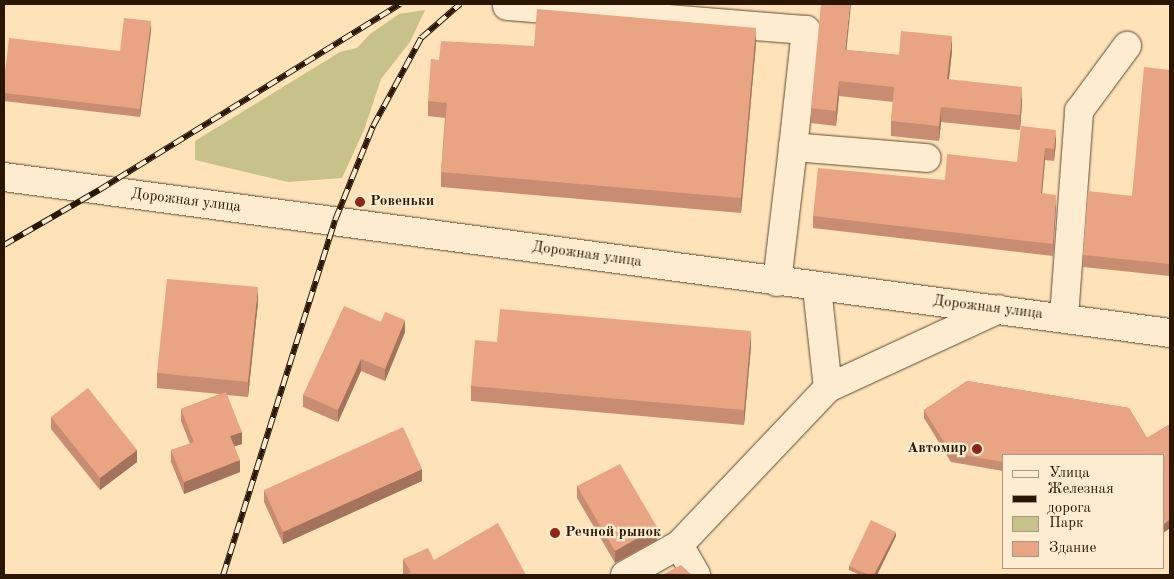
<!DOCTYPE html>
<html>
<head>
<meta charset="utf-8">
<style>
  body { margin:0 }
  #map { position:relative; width:1174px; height:579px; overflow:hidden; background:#fee2b8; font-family:"Old Standard TT",serif }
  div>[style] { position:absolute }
  .green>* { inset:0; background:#c6c28a }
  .roads { filter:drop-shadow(0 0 1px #5f492f) drop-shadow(0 0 1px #5f492f) }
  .minor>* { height:28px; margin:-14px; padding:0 14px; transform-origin:14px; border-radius:14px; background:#feecd1 }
  .rail>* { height:5.5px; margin-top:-2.75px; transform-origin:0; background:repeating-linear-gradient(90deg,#feecd1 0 11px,#2a1601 0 22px); box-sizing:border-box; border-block:1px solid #2a1601 }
  .wall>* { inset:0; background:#c88d71 }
  .shaded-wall>* { inset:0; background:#a3735c }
  .building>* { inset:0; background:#e9a483 }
  .dots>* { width:14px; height:14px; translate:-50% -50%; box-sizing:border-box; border:2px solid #feecd1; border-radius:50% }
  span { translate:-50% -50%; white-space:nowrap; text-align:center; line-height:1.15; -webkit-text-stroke:4.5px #feecd1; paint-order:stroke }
  .street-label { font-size:15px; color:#2a1601 }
  .poi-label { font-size:15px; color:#2a1601; font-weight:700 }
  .left { translate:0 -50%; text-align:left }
  .right { translate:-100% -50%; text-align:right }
  .frame { position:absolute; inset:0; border:5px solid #2a1601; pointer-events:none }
  .legend { position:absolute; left:1002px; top:454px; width:162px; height:115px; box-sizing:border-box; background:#feecd1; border:1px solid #a9967e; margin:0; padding:6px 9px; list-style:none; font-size:15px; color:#2a1601 }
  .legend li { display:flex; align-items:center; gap:10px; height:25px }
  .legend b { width:25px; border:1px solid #a9967e }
</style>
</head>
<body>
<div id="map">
  <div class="green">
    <div style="clip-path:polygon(425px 10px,410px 42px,381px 79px,364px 130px,342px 178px,288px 182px,195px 160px,195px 141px,340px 52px,357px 48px,370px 34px,399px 14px)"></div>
  </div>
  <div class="roads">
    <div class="minor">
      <div style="left:507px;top:6px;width:300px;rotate:4.6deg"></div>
      <div style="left:806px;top:30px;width:118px;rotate:96.3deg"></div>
      <div style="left:4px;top:177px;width:1176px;rotate:7.62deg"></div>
      <div style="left:777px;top:282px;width:136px;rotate:-83.2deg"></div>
      <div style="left:793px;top:147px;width:134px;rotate:4.7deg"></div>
      <div style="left:1064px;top:317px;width:207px;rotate:-85.8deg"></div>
      <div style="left:1079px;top:111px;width:81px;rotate:-53.6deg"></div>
      <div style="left:828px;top:388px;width:188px;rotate:-24.8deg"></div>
      <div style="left:679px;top:545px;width:34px;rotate:60deg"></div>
      <div style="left:625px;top:575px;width:62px;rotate:-29.1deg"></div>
      <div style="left:679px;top:545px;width:216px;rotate:-46.5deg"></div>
      <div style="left:828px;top:388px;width:101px;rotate:-96.3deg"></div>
    </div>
  </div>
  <div class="rail">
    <div style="left:4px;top:245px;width:110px;rotate:-30.1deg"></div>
    <div style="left:99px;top:190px;width:354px;rotate:-31.7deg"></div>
    <div style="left:223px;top:575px;width:372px;rotate:-72.5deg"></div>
    <div style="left:335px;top:220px;width:101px;rotate:-68deg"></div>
    <div style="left:373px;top:126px;width:100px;rotate:-61.4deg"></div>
    <div style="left:421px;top:38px;width:52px;rotate:-41.1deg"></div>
  </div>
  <div class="wall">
    <div style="clip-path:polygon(151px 30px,140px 117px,4px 101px,4px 82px,120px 51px)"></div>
    <div style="clip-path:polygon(756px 43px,741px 213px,441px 187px,441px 172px,445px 118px,428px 116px,428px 101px,439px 60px,534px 46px)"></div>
    <div style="clip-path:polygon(847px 50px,899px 55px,952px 51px,949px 80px,1022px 102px,1020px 130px,941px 122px,939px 141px,891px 136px,891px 121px,893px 102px,839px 96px,836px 126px,811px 123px,811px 108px)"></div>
    <div style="clip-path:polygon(1170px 66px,1170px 276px,1083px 267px,1083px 255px,1132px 196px,1170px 70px)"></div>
    <div style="clip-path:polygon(1056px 142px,1054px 161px,1045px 160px,1042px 193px,1056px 206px,1053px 256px,813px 228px,813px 216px,945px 180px,1017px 162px)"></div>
    <div style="clip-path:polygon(258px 302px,248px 397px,227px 395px,242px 444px,234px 446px,240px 472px,184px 494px,171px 462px,171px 450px,190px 444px,181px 421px,181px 409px,220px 394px,157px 388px,157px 373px)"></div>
    <div style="clip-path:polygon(381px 322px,405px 332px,385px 381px,361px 371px,338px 422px,303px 407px,303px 395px)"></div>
    <div style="clip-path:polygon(497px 342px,751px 346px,744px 425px,471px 401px,471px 386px)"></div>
    <div style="clip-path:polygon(967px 381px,1129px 408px,1147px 438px,1170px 424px,1170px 528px,1163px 533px,1163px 455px,1003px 455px,1003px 471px,951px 462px,924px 418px,924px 410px)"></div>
    <div style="clip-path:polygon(51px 417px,137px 462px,100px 490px,51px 429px)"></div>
    <div style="clip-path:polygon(422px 481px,283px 544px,264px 502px,264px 490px)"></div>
    <div style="clip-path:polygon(577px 486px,657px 540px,615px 563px,577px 498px)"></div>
    <div style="clip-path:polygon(896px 536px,877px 575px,860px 575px,849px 570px,849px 566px)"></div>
    <div style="clip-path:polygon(403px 559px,434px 560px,526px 575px,404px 575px,403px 574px)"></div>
  </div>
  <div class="shaded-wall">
    <div style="clip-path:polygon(850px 4px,851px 4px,845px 65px,845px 50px)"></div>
    <div style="clip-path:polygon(151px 21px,151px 30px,140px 117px,140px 109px)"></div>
    <div style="clip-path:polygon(756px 28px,756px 43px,741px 213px,741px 198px)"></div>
    <div style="clip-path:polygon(952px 36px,952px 51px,947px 94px,947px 79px)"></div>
    <div style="clip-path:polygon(839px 81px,839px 96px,836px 126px,836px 111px)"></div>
    <div style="clip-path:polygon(1022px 87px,1022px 102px,1020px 130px,1020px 115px)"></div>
    <div style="clip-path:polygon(941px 107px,941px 122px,939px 141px,939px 126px)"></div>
    <div style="clip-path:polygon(1056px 130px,1056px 142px,1054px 161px,1054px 149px)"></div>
    <div style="clip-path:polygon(1045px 148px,1045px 160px,1041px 205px,1041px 193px)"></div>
    <div style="clip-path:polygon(1056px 195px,1056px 206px,1053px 256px,1053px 244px)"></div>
    <div style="clip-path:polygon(258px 287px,258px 302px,248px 397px,248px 382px)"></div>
    <div style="clip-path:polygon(405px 320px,405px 332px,385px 381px,385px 369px)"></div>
    <div style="clip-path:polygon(751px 331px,751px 346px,744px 425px,744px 410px)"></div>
    <div style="clip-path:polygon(361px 359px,361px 371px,338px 422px,338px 410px)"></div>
    <div style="clip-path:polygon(242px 432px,242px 444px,230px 448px,230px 436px)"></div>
    <div style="clip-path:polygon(137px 450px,137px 462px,100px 490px,100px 478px)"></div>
    <div style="clip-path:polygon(240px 460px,240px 472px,184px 494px,184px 482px)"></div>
    <div style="clip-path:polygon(422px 469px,422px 481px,283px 544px,283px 532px)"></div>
    <div style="clip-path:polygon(1170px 519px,1170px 528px,1163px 533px,1163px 525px)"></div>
    <div style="clip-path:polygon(657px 527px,657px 540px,615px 563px,615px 551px)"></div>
    <div style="clip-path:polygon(896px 532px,896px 536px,877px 575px,874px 575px)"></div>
  </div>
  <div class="building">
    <div style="clip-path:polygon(821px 4px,850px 4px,845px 50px,899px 55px,901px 31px,952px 36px,947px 79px,1022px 87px,1020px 115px,941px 107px,939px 126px,891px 121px,894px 87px,839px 81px,836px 111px,811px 108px)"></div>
    <div style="clip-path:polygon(537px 9px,756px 28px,741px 198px,441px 172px,447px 103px,428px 101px,431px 59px,439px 60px,441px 41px,534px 46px)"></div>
    <div style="clip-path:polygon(124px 18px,151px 21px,140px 109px,4px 93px,4px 82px,9px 38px,120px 51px)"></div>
    <div style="clip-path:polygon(1170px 66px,1170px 264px,1083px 255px,1088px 191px,1132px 196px,1144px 67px,1170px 70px)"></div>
    <div style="clip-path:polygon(1021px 126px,1056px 130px,1054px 149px,1045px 148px,1041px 193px,1056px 195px,1053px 244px,813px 216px,818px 168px,945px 180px,947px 154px,1017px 162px)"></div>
    <div style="clip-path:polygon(167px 279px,258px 287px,248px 382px,157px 373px)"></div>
    <div style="clip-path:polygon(344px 306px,381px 322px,385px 312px,405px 320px,385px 369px,361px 359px,338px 410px,303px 395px)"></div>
    <div style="clip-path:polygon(500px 309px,751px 331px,744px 410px,471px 386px,475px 340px,497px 342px)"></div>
    <div style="clip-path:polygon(967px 381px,1129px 408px,1147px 438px,1170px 424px,1170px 519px,1163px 525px,1163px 455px,1003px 455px,1003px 462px,951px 453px,924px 410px)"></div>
    <div style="clip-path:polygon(88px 388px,137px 450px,100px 478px,51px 417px)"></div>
    <div style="clip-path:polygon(226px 392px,242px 432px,230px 436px,240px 460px,184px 482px,171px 450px,194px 442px,181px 409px)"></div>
    <div style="clip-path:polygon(403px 427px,422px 469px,283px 532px,264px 490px)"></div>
    <div style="clip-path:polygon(620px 464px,657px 527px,615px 551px,577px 486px)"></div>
    <div style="clip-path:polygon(871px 520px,896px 532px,874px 575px,869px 575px,849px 566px)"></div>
    <div style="clip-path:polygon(498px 523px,526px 575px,406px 575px,411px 572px,403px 559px,428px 548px,434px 560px)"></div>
    <div style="clip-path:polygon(681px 565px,692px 575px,662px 575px)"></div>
  </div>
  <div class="dots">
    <div style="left:360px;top:202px;background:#8f2418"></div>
    <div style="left:977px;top:449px;background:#8f2418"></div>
    <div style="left:555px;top:533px;background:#8f2418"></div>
  </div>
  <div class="street-label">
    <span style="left:186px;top:201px;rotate:7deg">Дорожная улица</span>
    <span style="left:587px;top:255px;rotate:8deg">Дорожная улица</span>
    <span style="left:988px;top:308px;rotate:7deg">Дорожная улица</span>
  </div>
  <div class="poi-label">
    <span class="left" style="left:370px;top:202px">Ровеньки</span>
    <span class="right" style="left:967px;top:449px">Автомир</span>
    <span class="left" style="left:565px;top:533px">Речной рынок</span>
  </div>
  <div class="frame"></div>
  <ul class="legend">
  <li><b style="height:6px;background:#feecd1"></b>Улица</li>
  <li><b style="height:6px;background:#2a1601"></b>Железная дорога</li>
  <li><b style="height:14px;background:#c6c28a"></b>Парк</li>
  <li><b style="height:14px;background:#e9a483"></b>Здание</li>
  </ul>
</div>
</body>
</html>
